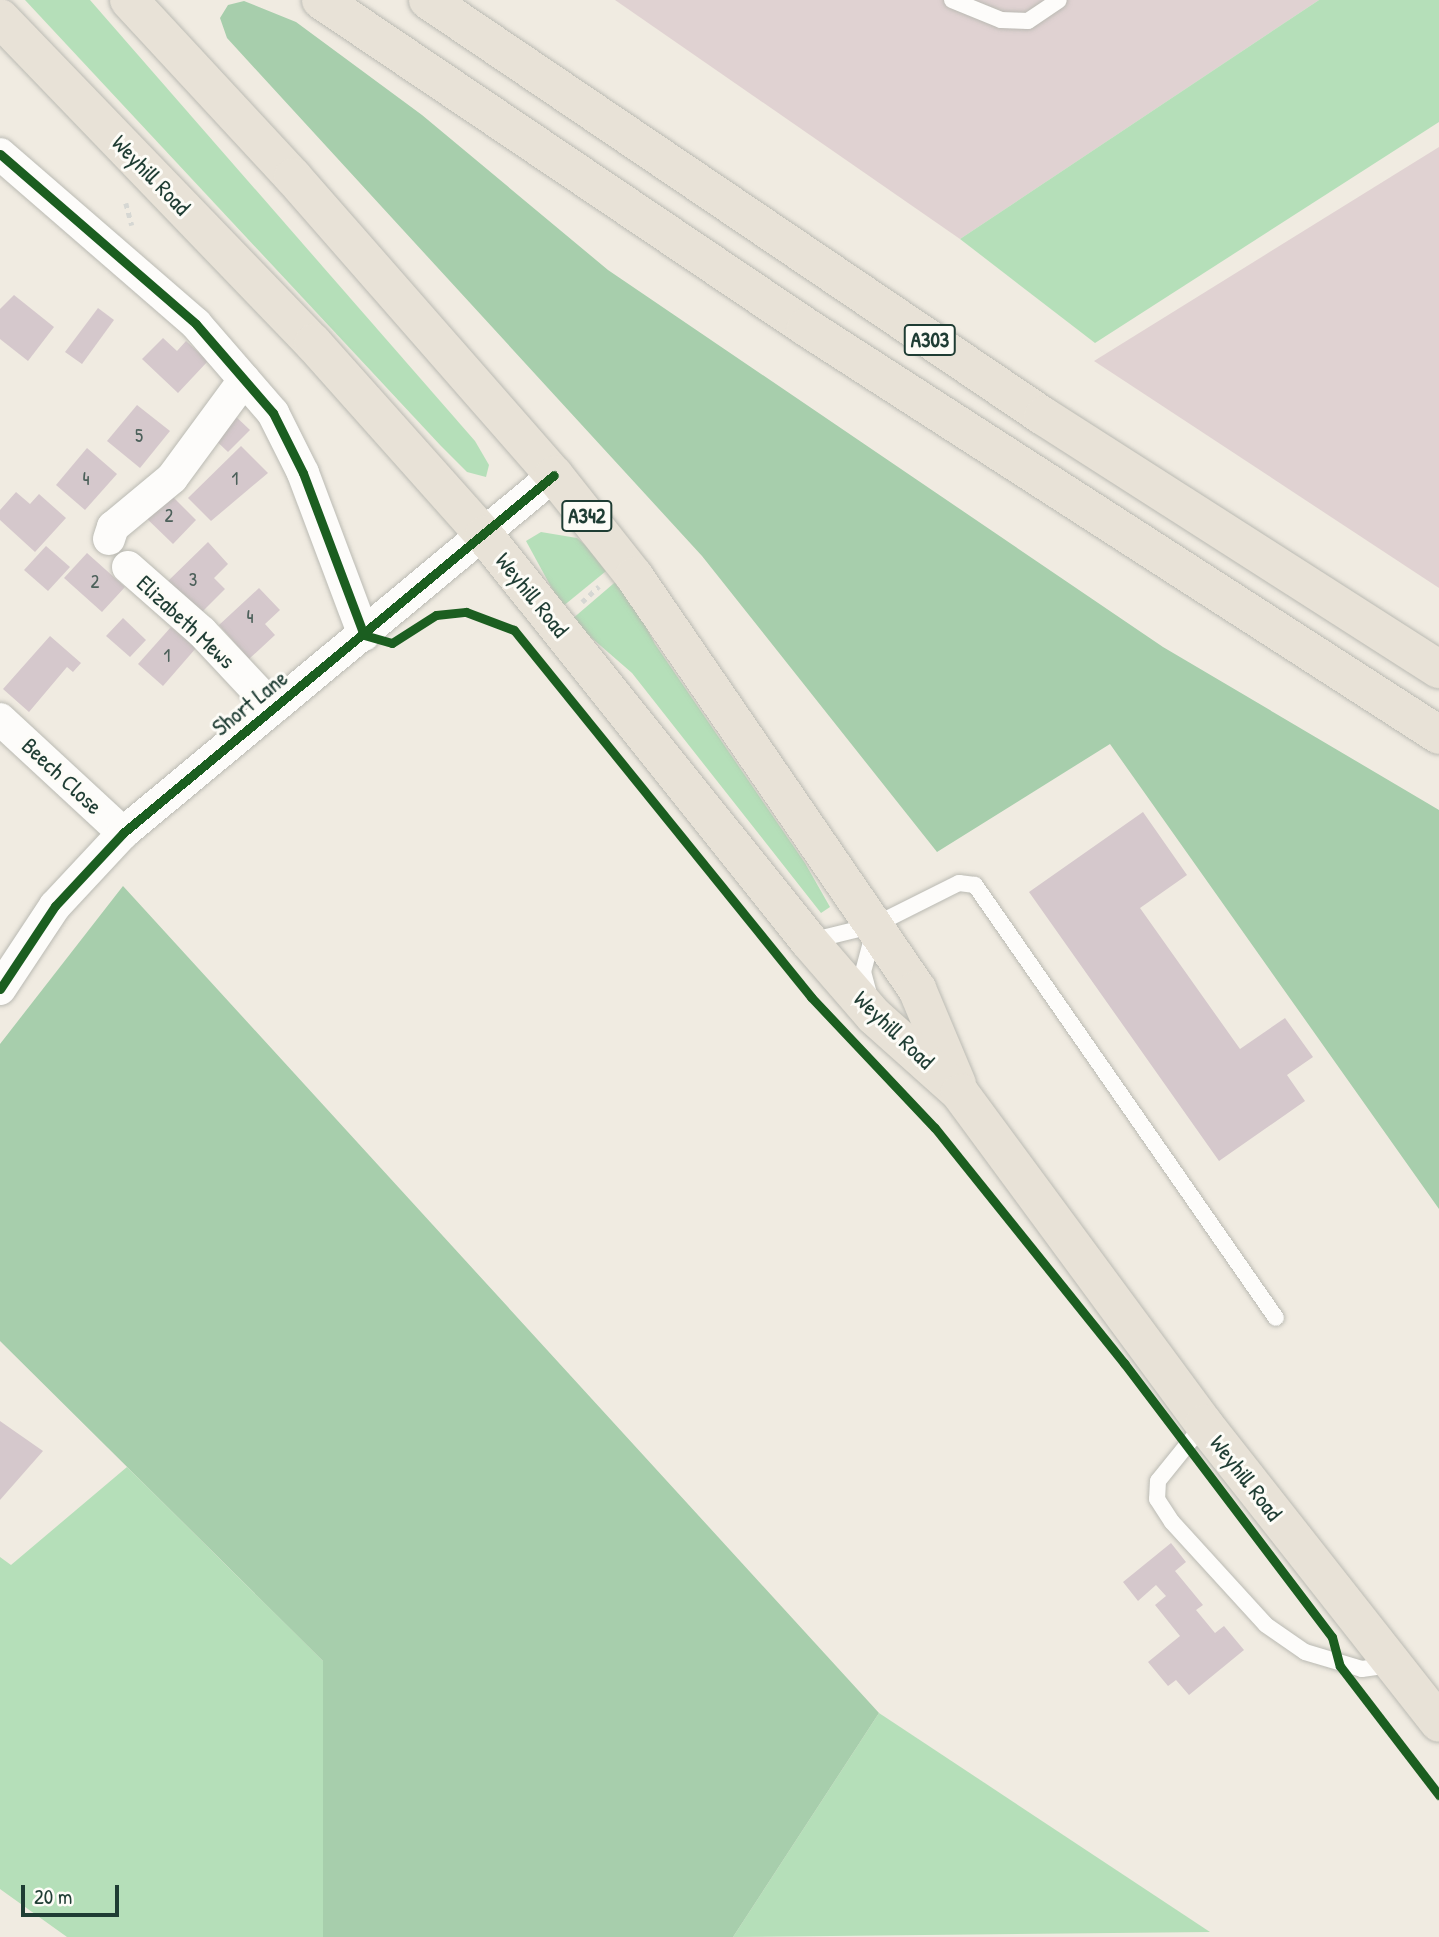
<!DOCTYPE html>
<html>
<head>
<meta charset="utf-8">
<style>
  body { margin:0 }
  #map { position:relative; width:1439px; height:1937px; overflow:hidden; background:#f0ebe1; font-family:"Patrick Hand",sans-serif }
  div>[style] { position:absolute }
  .industrial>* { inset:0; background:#e0d2d2 }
  .green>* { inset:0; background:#b5dfb9 }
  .forest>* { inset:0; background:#a7ceac }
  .building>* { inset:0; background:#d5c8cc }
  .path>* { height:4.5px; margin-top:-2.25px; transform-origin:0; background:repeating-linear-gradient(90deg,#d6d7d3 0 5px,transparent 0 10px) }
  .roads { filter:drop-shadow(0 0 2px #babab3) drop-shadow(0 0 2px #babab3) }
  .lane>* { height:16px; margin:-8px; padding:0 8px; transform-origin:8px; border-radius:8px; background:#fdfcfa }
  .street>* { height:32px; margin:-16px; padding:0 16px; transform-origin:16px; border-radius:16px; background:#fdfcfa }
  .primary>* { height:38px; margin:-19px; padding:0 19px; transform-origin:19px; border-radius:19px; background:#e8e2d7 }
  .highway>* { height:38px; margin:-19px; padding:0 19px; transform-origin:19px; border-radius:19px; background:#e8e2d7 }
  .cycleway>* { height:9px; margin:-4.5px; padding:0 4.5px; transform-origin:4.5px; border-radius:4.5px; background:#1b5e20 }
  span { translate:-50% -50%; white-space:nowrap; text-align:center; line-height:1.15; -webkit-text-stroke:6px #fdfcf7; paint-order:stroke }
  .number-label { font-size:19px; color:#4c605a }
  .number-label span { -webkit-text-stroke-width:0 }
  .shield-label span { padding:2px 5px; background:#fdfcf7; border:2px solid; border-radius:5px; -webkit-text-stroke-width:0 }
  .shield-label { font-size:21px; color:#1f3d34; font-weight:700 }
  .street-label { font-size:23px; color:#1f3d34 }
  .scale { position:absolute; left:21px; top:1885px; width:98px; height:32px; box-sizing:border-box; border:4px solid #1f3d34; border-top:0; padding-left:9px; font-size:21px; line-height:24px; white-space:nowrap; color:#1f3d34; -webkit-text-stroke:5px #fdfcf7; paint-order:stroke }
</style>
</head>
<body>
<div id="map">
  <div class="industrial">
    <div style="clip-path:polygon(615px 0,1319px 0,960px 239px)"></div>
    <div style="clip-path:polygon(1439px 147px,1439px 588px,1094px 361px)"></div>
  </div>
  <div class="green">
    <div style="clip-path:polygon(25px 0,90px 0,475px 441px,489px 465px,486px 477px,467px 472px,441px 446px)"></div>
    <div style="clip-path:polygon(1319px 0,1439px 0,1439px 122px,1095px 343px,960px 239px)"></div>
    <div style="clip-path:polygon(541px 532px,577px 538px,611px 567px,562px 607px,526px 541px)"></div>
    <div style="clip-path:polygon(620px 578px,655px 644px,805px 863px,830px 907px,821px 913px,632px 673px,571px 620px)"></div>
    <div style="clip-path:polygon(127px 1467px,323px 1661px,323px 1937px,67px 1937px,0 1889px,0 1557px,11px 1565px)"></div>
    <div style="clip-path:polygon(879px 1713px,1210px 1932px,733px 1937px)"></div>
  </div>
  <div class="forest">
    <div style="clip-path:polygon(244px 1px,296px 22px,422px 115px,608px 270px,1163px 647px,1439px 810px,1439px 1209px,1110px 744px,937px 852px,702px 556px,227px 38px,220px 18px,228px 5px)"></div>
    <div style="clip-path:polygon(123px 886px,879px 1713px,733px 1937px,323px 1937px,323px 1661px,0 1341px,0 1044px)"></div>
  </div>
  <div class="building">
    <div style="clip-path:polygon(14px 295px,54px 327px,28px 361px,0 339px,0 309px)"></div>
    <div style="clip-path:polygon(98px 308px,114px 320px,82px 364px,65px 352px)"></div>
    <div style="clip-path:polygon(163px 338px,177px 351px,186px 341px,208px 361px,178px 393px,142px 359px)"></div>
    <div style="clip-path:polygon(137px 405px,170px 431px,140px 468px,107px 441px)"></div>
    <div style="clip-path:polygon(231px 412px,250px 430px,228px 452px,209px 434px)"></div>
    <div style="clip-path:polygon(241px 446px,268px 473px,211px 521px,188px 498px)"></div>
    <div style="clip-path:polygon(87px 448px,117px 474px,85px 510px,56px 485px)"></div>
    <div style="clip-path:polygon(165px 489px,196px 520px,173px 544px,141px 513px)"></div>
    <div style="clip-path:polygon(16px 492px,30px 504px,39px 494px,66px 518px,35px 552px,0 520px,0 510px)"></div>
    <div style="clip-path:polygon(208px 542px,228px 564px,214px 578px,225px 589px,199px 615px,167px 582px)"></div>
    <div style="clip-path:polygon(46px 546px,70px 567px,48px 591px,24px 570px)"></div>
    <div style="clip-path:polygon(87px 553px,125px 587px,102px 612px,64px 578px)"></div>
    <div style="clip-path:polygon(259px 588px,280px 610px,265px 624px,275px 635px,249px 659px,219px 625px)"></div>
    <div style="clip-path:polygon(123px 618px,146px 640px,130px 657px,106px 636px)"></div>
    <div style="clip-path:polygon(171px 627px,196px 648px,163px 686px,138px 664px)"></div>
    <div style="clip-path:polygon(50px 636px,81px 663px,73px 672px,67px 667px,29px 712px,3px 689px)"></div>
    <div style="clip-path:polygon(1143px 812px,1187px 875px,1140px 908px,1240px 1049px,1285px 1018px,1313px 1057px,1287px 1075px,1305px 1101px,1219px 1161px,1029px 892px)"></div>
    <div style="clip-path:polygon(0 1421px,43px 1451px,0 1500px)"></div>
    <div style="clip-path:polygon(1171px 1543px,1186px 1562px,1175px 1571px,1203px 1605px,1196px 1610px,1215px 1633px,1224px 1626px,1244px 1650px,1189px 1695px,1176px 1680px,1168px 1686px,1148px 1662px,1180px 1636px,1155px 1605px,1166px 1596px,1156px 1585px,1138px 1601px,1123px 1582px)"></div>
  </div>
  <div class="path">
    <div style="left:126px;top:203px;width:23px;rotate:75deg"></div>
    <div style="left:582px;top:602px;width:23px;rotate:-43deg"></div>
  </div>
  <div class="roads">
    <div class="lane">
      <div style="left:952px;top:0;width:53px;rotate:22.2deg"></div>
      <div style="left:1001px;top:20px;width:27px;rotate:2deg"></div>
      <div style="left:1028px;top:21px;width:37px;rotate:-34deg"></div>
      <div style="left:810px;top:941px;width:67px;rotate:-13.8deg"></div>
      <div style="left:875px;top:925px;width:94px;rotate:-26.6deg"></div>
      <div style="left:959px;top:883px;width:16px;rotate:7deg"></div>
      <div style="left:975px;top:885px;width:527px;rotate:55.19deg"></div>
      <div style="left:869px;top:994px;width:23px;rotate:-105deg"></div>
      <div style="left:863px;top:972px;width:42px;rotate:-75deg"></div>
      <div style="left:1204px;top:1424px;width:73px;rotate:128.9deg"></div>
      <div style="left:1158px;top:1481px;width:18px;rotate:93deg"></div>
      <div style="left:1157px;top:1499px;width:27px;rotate:57deg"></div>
      <div style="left:1172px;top:1522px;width:139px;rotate:47.6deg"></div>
      <div style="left:1266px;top:1625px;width:47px;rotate:34.7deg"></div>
      <div style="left:1305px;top:1652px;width:59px;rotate:16.6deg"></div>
      <div style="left:1362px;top:1669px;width:28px;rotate:-8deg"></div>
    </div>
    <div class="street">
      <div style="left:0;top:154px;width:259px;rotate:40.9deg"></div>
      <div style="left:196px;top:324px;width:118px;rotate:49.1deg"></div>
      <div style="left:273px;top:413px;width:67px;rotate:63.4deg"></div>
      <div style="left:303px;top:473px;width:173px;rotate:69.4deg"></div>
      <div style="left:109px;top:539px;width:13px;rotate:-72deg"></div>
      <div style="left:113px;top:527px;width:77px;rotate:-39.7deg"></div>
      <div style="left:172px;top:478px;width:122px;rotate:-53.7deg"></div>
      <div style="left:128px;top:567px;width:98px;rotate:41.3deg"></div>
      <div style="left:202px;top:632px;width:104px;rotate:46.9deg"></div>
      <div style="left:0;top:719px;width:168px;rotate:42.8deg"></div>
      <div style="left:0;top:989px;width:100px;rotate:-56.5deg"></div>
      <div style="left:55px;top:906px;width:100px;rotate:-47deg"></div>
      <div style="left:123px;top:833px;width:560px;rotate:-39.71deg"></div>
    </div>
    <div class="primary">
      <div style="left:129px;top:0;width:241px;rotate:47.2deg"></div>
      <div style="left:293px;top:177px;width:396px;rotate:48.8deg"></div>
      <div style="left:554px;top:475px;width:129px;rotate:51.6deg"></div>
      <div style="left:634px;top:576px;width:501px;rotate:55.58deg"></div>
      <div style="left:917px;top:989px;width:103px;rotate:67.2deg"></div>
      <div style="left:0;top:18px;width:451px;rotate:46.1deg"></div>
      <div style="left:313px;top:343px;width:257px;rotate:48.3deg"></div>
      <div style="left:484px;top:535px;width:520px;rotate:51.32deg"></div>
      <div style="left:809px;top:941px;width:99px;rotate:49.1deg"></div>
      <div style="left:874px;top:1016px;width:115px;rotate:41.8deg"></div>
      <div style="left:960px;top:1093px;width:411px;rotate:53.6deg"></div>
      <div style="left:1204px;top:1424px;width:380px;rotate:51.8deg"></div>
    </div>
    <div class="highway">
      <div style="left:321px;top:0;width:585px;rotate:33.99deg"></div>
      <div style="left:806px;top:327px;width:753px;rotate:32.8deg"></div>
      <div style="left:428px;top:0;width:742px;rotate:34.08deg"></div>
      <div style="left:1043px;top:416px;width:470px;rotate:32.6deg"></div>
    </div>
  </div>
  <div class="cycleway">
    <div style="left:0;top:154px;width:259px;rotate:40.9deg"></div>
    <div style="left:196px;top:324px;width:118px;rotate:49.1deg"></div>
    <div style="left:273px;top:413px;width:67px;rotate:63.4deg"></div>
    <div style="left:303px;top:473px;width:173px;rotate:69.4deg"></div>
    <div style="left:364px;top:635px;width:29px;rotate:16deg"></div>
    <div style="left:392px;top:643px;width:52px;rotate:-32.5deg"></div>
    <div style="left:436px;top:615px;width:30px;rotate:-6deg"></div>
    <div style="left:466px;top:612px;width:51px;rotate:20.6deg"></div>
    <div style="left:514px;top:630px;width:472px;rotate:51deg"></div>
    <div style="left:811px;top:997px;width:180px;rotate:46.6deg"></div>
    <div style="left:935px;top:1128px;width:302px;rotate:51.2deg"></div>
    <div style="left:1124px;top:1363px;width:344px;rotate:52.8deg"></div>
    <div style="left:1332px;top:1637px;width:30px;rotate:75deg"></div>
    <div style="left:1340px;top:1666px;width:163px;rotate:52.5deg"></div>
    <div style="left:0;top:989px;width:100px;rotate:-56.5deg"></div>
    <div style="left:55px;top:906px;width:100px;rotate:-47deg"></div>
    <div style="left:123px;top:833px;width:560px;rotate:-39.71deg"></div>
  </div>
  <div class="number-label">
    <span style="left:139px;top:436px">5</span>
    <span style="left:86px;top:479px">4</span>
    <span style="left:235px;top:479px">1</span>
    <span style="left:169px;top:516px">2</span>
    <span style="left:193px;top:580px">3</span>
    <span style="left:95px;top:582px">2</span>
    <span style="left:250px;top:617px">4</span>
    <span style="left:167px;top:656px">1</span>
  </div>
  <div class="shield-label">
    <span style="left:930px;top:340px">A303</span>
    <span style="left:587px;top:516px">A342</span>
  </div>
  <div class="street-label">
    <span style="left:151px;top:175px;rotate:46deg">Weyhill Road</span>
    <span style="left:532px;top:595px;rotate:51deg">Weyhill Road</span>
    <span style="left:186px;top:622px;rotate:43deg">Elizabeth Mews</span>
    <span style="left:250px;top:703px;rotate:-39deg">Short Lane</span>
    <span style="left:62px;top:776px;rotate:43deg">Beech Close</span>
    <span style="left:894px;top:1030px;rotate:44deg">Weyhill Road</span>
    <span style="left:1246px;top:1478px;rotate:52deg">Weyhill Road</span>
  </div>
  <div class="scale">20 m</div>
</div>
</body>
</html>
